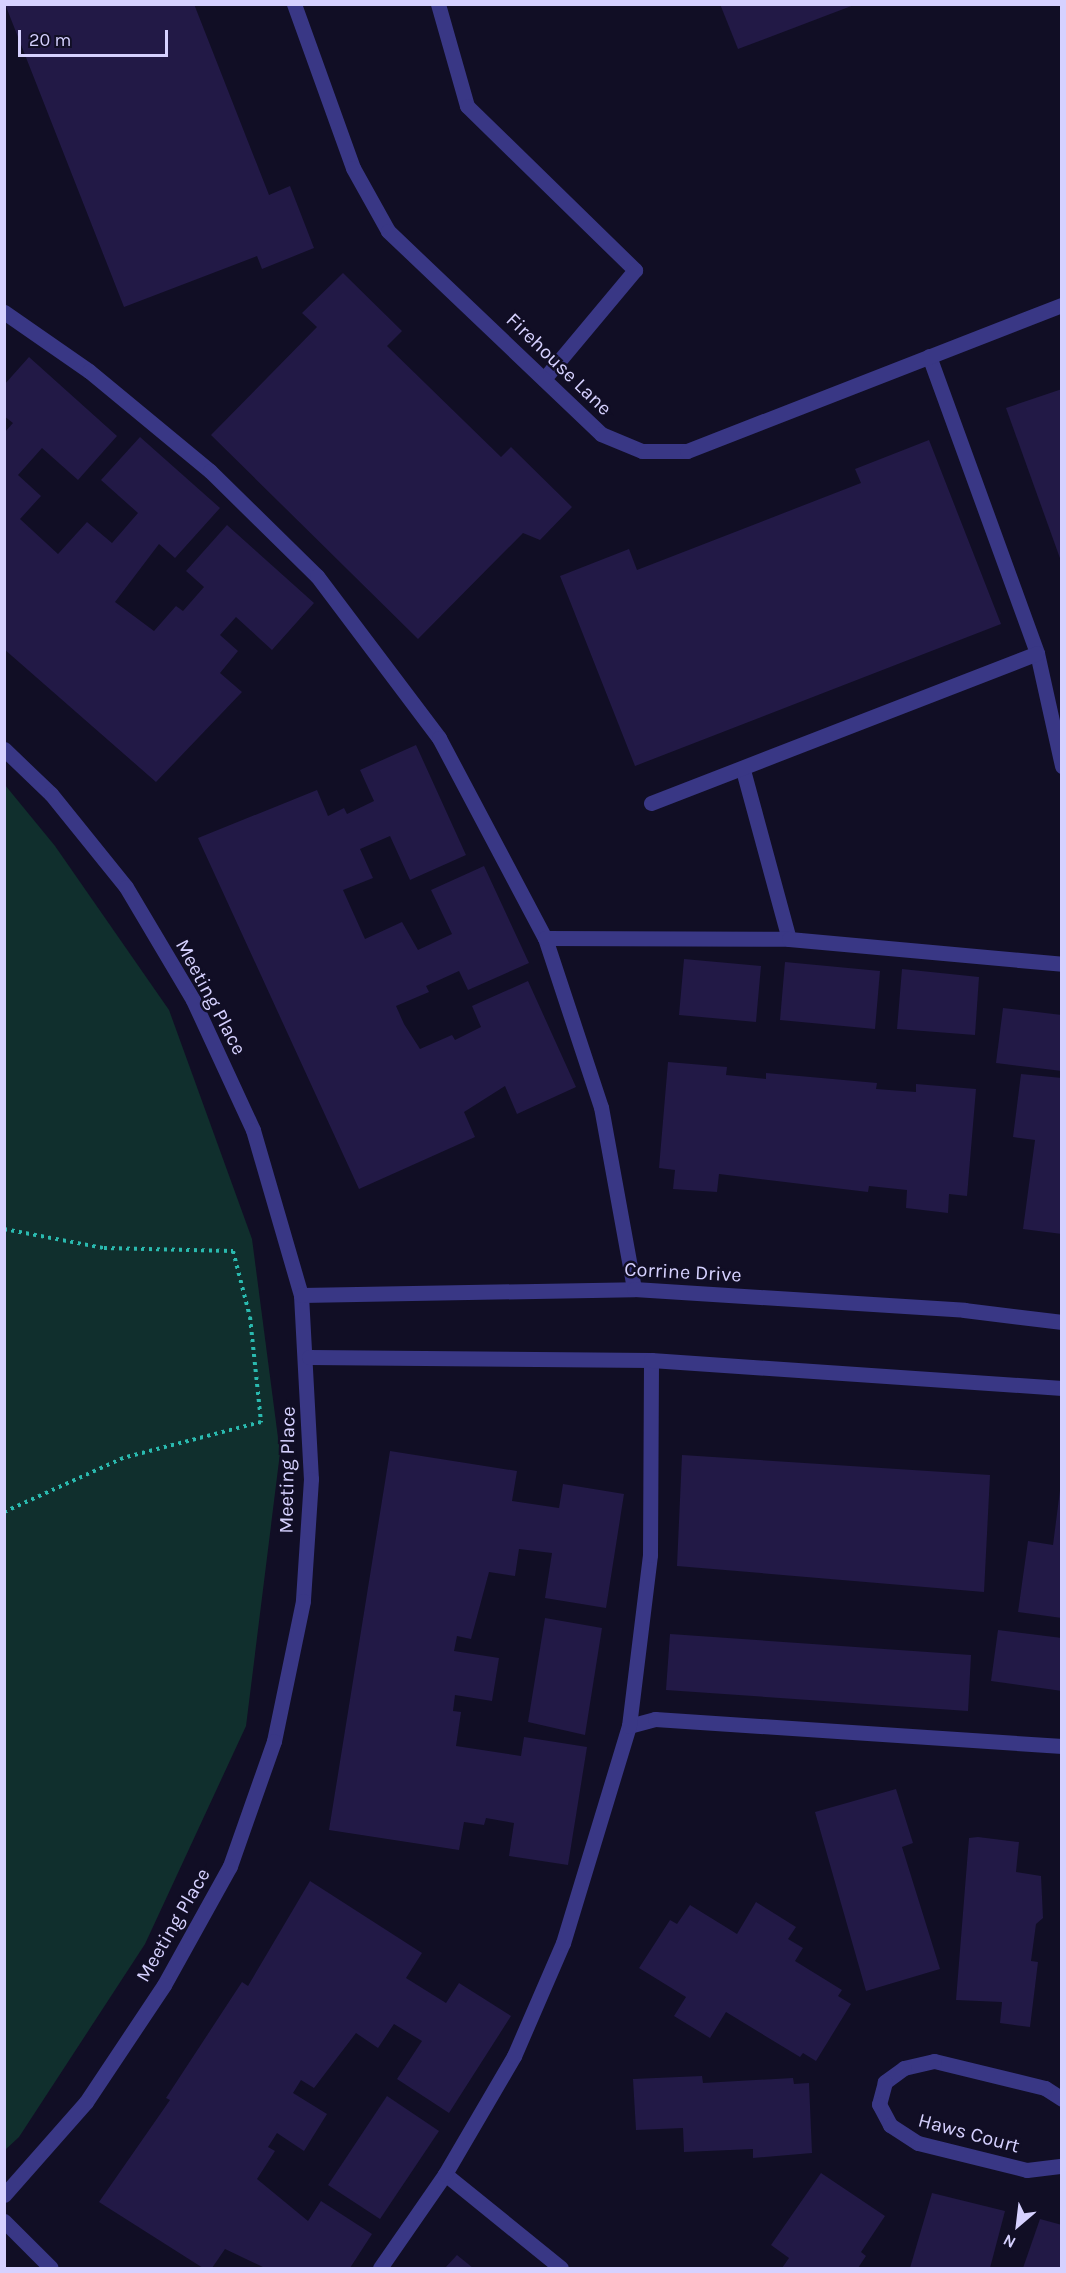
<!DOCTYPE html>
<html>
<head>
<meta charset="utf-8">
<style>
  body { margin:0 }
  #map { position:relative; width:1066px; height:2273px; overflow:hidden; background:#110e25; font-family:Karla,sans-serif }
  div>[style] { position:absolute }
  .green>* { inset:0; background:#102f2d }
  .building>* { inset:0; background:#221946 }
  .path>* { height:4px; margin-top:-2px; transform-origin:0; background:repeating-linear-gradient(90deg,#2abaaf 0 3px,transparent 0 7.5px) }
  .lane>* { height:15px; margin:-7.5px; padding:0 7.5px; transform-origin:7.5px; border-radius:7.5px; background:#393785 }
  .street>* { height:15px; margin:-7.5px; padding:0 7.5px; transform-origin:7.5px; border-radius:7.5px; background:#393785 }
  span { translate:-50% -50%; white-space:nowrap; text-align:center; line-height:1.15; -webkit-text-stroke:5px #110e25; paint-order:stroke }
  .street-label { font-size:20px; color:#d6d1ff }
  .frame { position:absolute; inset:0; border:6px solid #d6d1ff; pointer-events:none }
  .north { position:absolute; left:988px; top:2195px; width:60px; height:60px; -webkit-text-stroke:4px #110e25; paint-order:stroke; rotate:208deg; font-size:16px; font-weight:700; line-height:24px; text-align:center; color:#d6d1ff }
  .north::after { content:''; display:block; margin:auto; width:21px; height:27px; background:#d6d1ff; clip-path:polygon(50% 0,100% 100%,50% 72%,0 100%) }
  .scale { position:absolute; left:18px; top:30px; width:150px; height:27px; box-sizing:border-box; border:3px solid #d6d1ff; border-top:0; padding-left:8px; font-size:18px; line-height:21px; white-space:nowrap; color:#d6d1ff; -webkit-text-stroke:4px #110e25; paint-order:stroke }
</style>
</head>
<body>
<div id="map">
  <div class="green">
    <div style="clip-path:polygon(5px 785px,55px 846px,169px 1010px,252px 1239px,280px 1453px,246px 1726px,145px 1944px,19px 2137px,5px 2150px)"></div>
  </div>
  <div class="building">
    <div style="clip-path:polygon(5px 4px,194px 4px,269px 195px,290px 186px,314px 248px,262px 269px,257px 256px,124px 307px)"></div>
    <div style="clip-path:polygon(720px 4px,854px 4px,854px 5px,738px 49px)"></div>
    <div style="clip-path:polygon(343px 273px,402px 331px,387px 346px,501px 457px,511px 447px,572px 507px,540px 540px,523px 533px,418px 639px,211px 435px,317px 327px,302px 313px)"></div>
    <div style="clip-path:polygon(29px 357px,117px 436px,78px 480px,42px 448px,18px 475px,41px 496px,20px 519px,58px 554px,87px 522px,112px 543px,138px 513px,101px 480px,140px 437px,220px 508px,175px 558px,159px 544px,115px 602px,154px 631px,176px 606px,183px 611px,204px 587px,186px 571px,227px 525px,314px 603px,272px 650px,236px 617px,220px 635px,238px 651px,220px 673px,242px 692px,156px 782px,4px 649px,4px 433px,13px 423px,4px 416px,4px 385px)"></div>
    <div style="clip-path:polygon(1062px 389px,1062px 561px,1061px 561px,1006px 408px)"></div>
    <div style="clip-path:polygon(929px 440px,1001px 624px,635px 766px,560px 576px,629px 549px,637px 570px,861px 483px,855px 469px)"></div>
    <div style="clip-path:polygon(416px 745px,466px 855px,410px 880px,390px 836px,360px 849px,373px 878px,343px 890px,365px 939px,402px 922px,418px 950px,452px 934px,431px 890px,484px 866px,529px 963px,468px 990px,459px 971px,426px 986px,429px 992px,396px 1006px,404px 1024px,420px 1049px,452px 1035px,455px 1040px,481px 1027px,472px 1006px,528px 981px,576px 1087px,517px 1114px,505px 1086px,464px 1112px,475px 1137px,359px 1189px,198px 838px,317px 790px,328px 816px,344px 808px,347px 814px,374px 801px,360px 770px)"></div>
    <div style="clip-path:polygon(684px 959px,761px 966px,756px 1022px,679px 1015px)"></div>
    <div style="clip-path:polygon(785px 962px,880px 971px,875px 1029px,780px 1020px)"></div>
    <div style="clip-path:polygon(902px 969px,979px 977px,975px 1035px,897px 1029px)"></div>
    <div style="clip-path:polygon(1003px 1008px,1062px 1015px,1062px 1071px,996px 1063px)"></div>
    <div style="clip-path:polygon(668px 1062px,727px 1067px,726px 1075px,766px 1079px,766px 1073px,877px 1083px,876px 1089px,916px 1092px,916px 1084px,976px 1089px,967px 1196px,949px 1194px,948px 1213px,906px 1208px,907px 1190px,869px 1186px,868px 1192px,719px 1174px,717px 1192px,673px 1189px,675px 1170px,659px 1168px)"></div>
    <div style="clip-path:polygon(1021px 1074px,1062px 1078px,1062px 1234px,1023px 1229px,1035px 1140px,1013px 1137px)"></div>
    <div style="clip-path:polygon(390px 1451px,517px 1471px,512px 1501px,559px 1508px,563px 1484px,624px 1494px,606px 1608px,545px 1598px,552px 1553px,519px 1549px,515px 1576px,489px 1572px,471px 1639px,457px 1636px,454px 1651px,499px 1658px,492px 1701px,455px 1695px,453px 1711px,461px 1712px,456px 1746px,521px 1756px,524px 1737px,587px 1747px,568px 1865px,509px 1856px,514px 1823px,486px 1818px,484px 1825px,464px 1822px,459px 1850px,329px 1830px)"></div>
    <div style="clip-path:polygon(682px 1455px,990px 1475px,984px 1592px,677px 1566px)"></div>
    <div style="clip-path:polygon(1062px 1475px,1062px 1618px,1018px 1612px,1028px 1541px,1053px 1545px)"></div>
    <div style="clip-path:polygon(545px 1618px,602px 1628px,585px 1735px,528px 1722px)"></div>
    <div style="clip-path:polygon(998px 1630px,1062px 1638px,1062px 1691px,991px 1681px)"></div>
    <div style="clip-path:polygon(670px 1634px,971px 1655px,968px 1711px,666px 1690px)"></div>
    <div style="clip-path:polygon(896px 1789px,913px 1843px,902px 1847px,940px 1969px,866px 1991px,815px 1812px)"></div>
    <div style="clip-path:polygon(978px 1837px,1019px 1842px,1016px 1872px,1041px 1876px,1043px 1918px,1036px 1924px,1031px 1961px,1038px 1962px,1030px 2027px,1000px 2023px,1002px 2002px,956px 2000px,969px 1838px)"></div>
    <div style="clip-path:polygon(310px 1881px,422px 1953px,406px 1978px,446px 2003px,459px 1983px,511px 2016px,449px 2113px,397px 2079px,422px 2041px,394px 2024px,378px 2048px,356px 2033px,314px 2088px,301px 2080px,293px 2093px,327px 2114px,304px 2151px,277px 2133px,268px 2147px,275px 2151px,257px 2179px,308px 2221px,321px 2201px,372px 2234px,350px 2268px,265px 2268px,225px 2249px,212px 2268px,203px 2268px,99px 2202px,170px 2100px,166px 2098px,242px 1982px,248px 1986px)"></div>
    <div style="clip-path:polygon(756px 1902px,796px 1927px,788px 1939px,803px 1948px,795px 1961px,842px 1990px,838px 1996px,851px 2004px,816px 2061px,803px 2053px,800px 2057px,726px 2012px,710px 2038px,674px 2016px,686px 1997px,639px 1968px,670px 1920px,677px 1924px,690px 1905px,737px 1934px)"></div>
    <div style="clip-path:polygon(702px 2076px,703px 2083px,793px 2078px,794px 2084px,809px 2083px,812px 2153px,753px 2158px,753px 2149px,684px 2152px,683px 2128px,636px 2130px,633px 2079px)"></div>
    <div style="clip-path:polygon(387px 2096px,439px 2131px,380px 2219px,328px 2185px)"></div>
    <div style="clip-path:polygon(821px 2173px,885px 2216px,861px 2252px,866px 2256px,858px 2268px,782px 2268px,789px 2258px,771px 2245px)"></div>
    <div style="clip-path:polygon(932px 2193px,1005px 2211px,990px 2268px,910px 2268px)"></div>
    <div style="clip-path:polygon(1040px 2219px,1062px 2225px,1062px 2268px,1023px 2268px)"></div>
    <div style="clip-path:polygon(457px 2255px,473px 2268px,445px 2268px)"></div>
  </div>
  <div class="path">
    <div style="left:4px;top:1229px;width:102px;rotate:10.8deg"></div>
    <div style="left:104px;top:1248px;width:129px;rotate:1.3deg"></div>
    <div style="left:233px;top:1251px;width:68px;rotate:75.6deg"></div>
    <div style="left:250px;top:1317px;width:106px;rotate:84deg"></div>
    <div style="left:261px;top:1422px;width:143px;rotate:165.4deg"></div>
    <div style="left:123px;top:1458px;width:131px;rotate:155.6deg"></div>
  </div>
  <div class="lane">
    <div style="left:438px;top:4px;width:106px;rotate:74.1deg"></div>
    <div style="left:467px;top:106px;width:235px;rotate:44.3deg"></div>
    <div style="left:635px;top:270px;width:142px;rotate:129.9deg"></div>
    <div style="left:4px;top:312px;width:103px;rotate:34.8deg"></div>
    <div style="left:89px;top:371px;width:157px;rotate:39.6deg"></div>
    <div style="left:210px;top:471px;width:150px;rotate:44.5deg"></div>
    <div style="left:317px;top:576px;width:203px;rotate:53deg"></div>
    <div style="left:439px;top:738px;width:226px;rotate:62.1deg"></div>
    <div style="left:545px;top:938px;width:178px;rotate:71.7deg"></div>
    <div style="left:601px;top:1107px;width:185px;rotate:79.7deg"></div>
    <div style="left:929px;top:356px;width:316px;rotate:70deg"></div>
    <div style="left:1037px;top:653px;width:116px;rotate:77.5deg"></div>
    <div style="left:743px;top:770px;width:175px;rotate:74.8deg"></div>
    <div style="left:651px;top:803px;width:414px;rotate:-21.2deg"></div>
    <div style="left:545px;top:938px;width:244px;rotate:0.2deg"></div>
    <div style="left:789px;top:939px;width:274px;rotate:5.2deg"></div>
    <div style="left:629px;top:1726px;width:27px;rotate:-15deg"></div>
    <div style="left:655px;top:1719px;width:408px;rotate:3.8deg"></div>
    <div style="left:445px;top:2174px;width:149px;rotate:39deg"></div>
    <div style="left:380px;top:2268px;width:114px;rotate:-55.3deg"></div>
    <div style="left:445px;top:2174px;width:137px;rotate:-59.7deg"></div>
    <div style="left:514px;top:2056px;width:123px;rotate:-66.6deg"></div>
    <div style="left:563px;top:1943px;width:227px;rotate:-73.1deg"></div>
    <div style="left:629px;top:1726px;width:172px;rotate:-83deg"></div>
    <div style="left:650px;top:1555px;width:195px;rotate:-89.7deg"></div>
  </div>
  <div class="street">
    <div style="left:294px;top:4px;width:174px;rotate:70.2deg"></div>
    <div style="left:353px;top:168px;width:72px;rotate:60.9deg"></div>
    <div style="left:388px;top:231px;width:294px;rotate:43.6deg"></div>
    <div style="left:601px;top:434px;width:44px;rotate:22.5deg"></div>
    <div style="left:642px;top:451px;width:45px"></div>
    <div style="left:687px;top:451px;width:402px;rotate:-21.3deg"></div>
    <div style="left:4px;top:749px;width:65px;rotate:43.8deg"></div>
    <div style="left:51px;top:794px;width:119px;rotate:51.1deg"></div>
    <div style="left:126px;top:887px;width:131px;rotate:59.3deg"></div>
    <div style="left:193px;top:1000px;width:143px;rotate:65.2deg"></div>
    <div style="left:253px;top:1130px;width:172px;rotate:73.8deg"></div>
    <div style="left:301px;top:1295px;width:184px;rotate:86.9deg"></div>
    <div style="left:311px;top:1479px;width:122px;rotate:93.8deg"></div>
    <div style="left:303px;top:1601px;width:143px;rotate:101.7deg"></div>
    <div style="left:274px;top:1741px;width:133px;rotate:109.4deg"></div>
    <div style="left:230px;top:1866px;width:136px;rotate:119deg"></div>
    <div style="left:164px;top:1985px;width:141px;rotate:123.7deg"></div>
    <div style="left:86px;top:2102px;width:124px;rotate:131.4deg"></div>
    <div style="left:301px;top:1295px;width:333px;rotate:-1deg"></div>
    <div style="left:634px;top:1289px;width:331px;rotate:3.6deg"></div>
    <div style="left:964px;top:1310px;width:99px;rotate:7deg"></div>
    <div style="left:309px;top:1357px;width:342px;rotate:0.5deg"></div>
    <div style="left:651px;top:1360px;width:412px;rotate:3.9deg"></div>
    <div style="left:1062px;top:2099px;width:20px;rotate:-147deg"></div>
    <div style="left:1045px;top:2088px;width:114px;rotate:-166.3deg"></div>
    <div style="left:934px;top:2061px;width:31px;rotate:167deg"></div>
    <div style="left:904px;top:2068px;width:24px;rotate:144deg"></div>
    <div style="left:885px;top:2082px;width:23px;rotate:105deg"></div>
    <div style="left:879px;top:2104px;width:24px;rotate:62deg"></div>
    <div style="left:890px;top:2125px;width:33px;rotate:33deg"></div>
    <div style="left:918px;top:2143px;width:112px;rotate:13.9deg"></div>
    <div style="left:1027px;top:2170px;width:35px;rotate:-7deg"></div>
    <div style="left:4px;top:2221px;width:66px;rotate:45deg"></div>
  </div>
  <div class="street-label">
    <span style="left:559px;top:364px;rotate:44deg">Firehouse Lane</span>
    <span style="left:211px;top:997px;rotate:62deg">Meeting Place</span>
    <span style="left:683px;top:1272px;rotate:3deg">Corrine Drive</span>
    <span style="left:287px;top:1470px;rotate:-89deg">Meeting Place</span>
    <span style="left:173px;top:1925px;rotate:-60deg">Meeting Place</span>
    <span style="left:969px;top:2133px;rotate:15deg">Haws Court</span>
  </div>
  <div class="frame"></div>
  <div class="north">N</div>
  <div class="scale">20 m</div>
</div>
</body>
</html>
